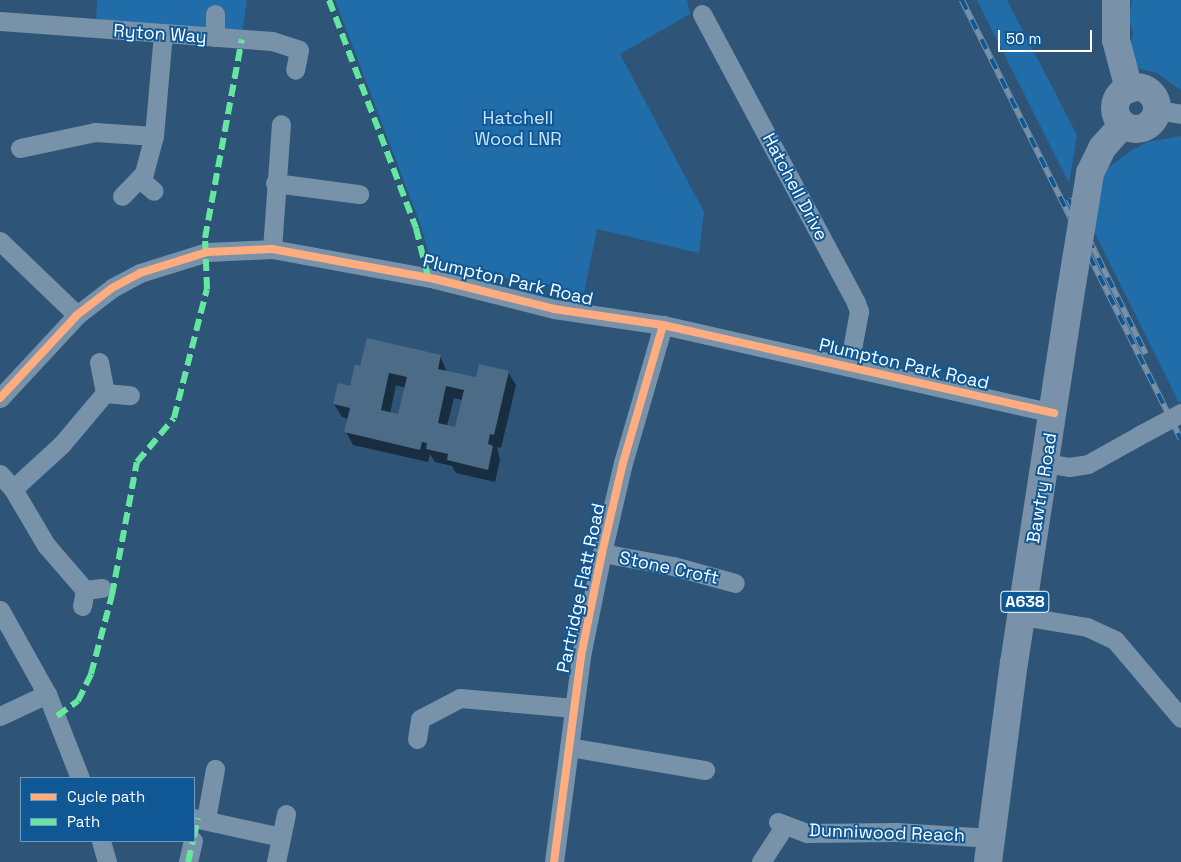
<!DOCTYPE html>
<html>
<head>
<meta charset="utf-8">
<style>
  body { margin:0 }
  #map { position:relative; width:1181px; height:862px; overflow:hidden; background:#2e5577; font-family:"Space Grotesk",sans-serif }
  div>[style] { position:absolute }
  .green>* { inset:0; background:#216daa }
  .shadow>* { inset:0; background:#0007 }
  .building>* { inset:0; background:#4c6b86 }
  .minor>* { height:19px; margin:-9.5px; padding:0 9.5px; transform-origin:9.5px; border-radius:9.5px; background:#7792a9 }
  .highway>* { height:28px; margin:-14px; padding:0 14px; transform-origin:14px; border-radius:14px; background:#7992a9 }
  .highway>.ring { margin:-14px; padding:0; box-sizing:content-box; background:none; border:28px solid #7992a9; border-radius:50% }
  .rail>* { height:5.5px; margin-top:-2.75px; transform-origin:0; background:repeating-linear-gradient(90deg,#105895 0 11px,#7992a9 0 22px); box-sizing:border-box; border-block:1px solid #7992a9 }
  .minor-bridge>* { height:19px; margin:-9.5px; padding:0 9.5px; transform-origin:9.5px; border-radius:9.5px; background:#7792a9 }
  .highway-bridge>* { height:28px; margin:-14px; padding:0 14px; transform-origin:14px; border-radius:14px; background:#7992a9 }
  .quiet>* { height:6px; margin-top:-3px; transform-origin:0; background:repeating-linear-gradient(90deg,#66e7a1 0 12px,transparent 0 18px) }
  .cycleway>* { height:8px; margin:-4px; padding:0 4px; transform-origin:4px; border-radius:4px; background:#ffac80 }
  span { translate:-50% -50%; white-space:nowrap; text-align:center; line-height:1.15; -webkit-text-stroke:4px #105895; paint-order:stroke }
  .shield-label span { padding:1px 4px; background:#105895; border:1px solid; border-radius:4px; -webkit-text-stroke-width:0 }
  .shield-label { font-size:16px; color:#fff; font-weight:700 }
  .street-label { font-size:18px; color:#fff }
  .park-label { font-size:18px; color:#c6e5fe }
  .legend { position:absolute; left:20px; top:777px; width:175px; height:65px; box-sizing:border-box; background:#105895; border:1px solid #709bbf; margin:0; padding:6px 9px; list-style:none; font-size:15px; color:#fff }
  .legend li { display:flex; align-items:center; gap:10px; height:25px }
  .legend b { width:25px; border:1px solid #709bbf }
  .scale { position:absolute; left:998px; top:30px; width:94px; height:22px; box-sizing:border-box; border:2px solid #fff; border-top:0; padding-left:6px; font-size:15px; line-height:18px; white-space:nowrap; color:#fff; -webkit-text-stroke:4px #105895; paint-order:stroke }
</style>
</head>
<body>
<div id="map">
  <div class="green">
    <div style="clip-path:polygon(97px 0,247px 0,242px 35px,96px 30px)"></div>
    <div style="clip-path:polygon(335px 0,687px 0,690px 14px,620px 54px,704px 212px,699px 253px,597px 229px,584px 293px,432px 265px,421px 226px)"></div>
    <div style="clip-path:polygon(977px 0,1007px 0,1077px 135px,1069px 183px)"></div>
    <div style="clip-path:polygon(1132px 0,1181px 0,1181px 90px,1157px 73px,1128px 66px,1133px 32px,1129px 19px)"></div>
    <div style="clip-path:polygon(1181px 136px,1181px 402px,1179px 403px,1093px 229px,1092px 200px,1108px 168px,1129px 152px,1147px 142px)"></div>
  </div>
  <div class="shadow">
    <div style="clip-path:polygon(evenodd,440px 356px,447px 372px,477px 379px,508px 372px,516px 385px,501px 448px,497px 447px,500px 460px,495px 482px,456px 473px,452px 466px,435px 462px,430px 454px,428px 462px,353px 445px,346px 432px,349px 419px,342px 417px,334px 404px,351px 388px,361px 367px,440px 356px,396px 385px,406px 388px,399px 416px,390px 414px,396px 385px,440px 356px,454px 398px,462px 400px,456px 428px,447px 426px,454px 398px)"></div>
  </div>
  <div class="building">
    <div style="clip-path:polygon(evenodd,367px 338px,441px 355px,438px 369px,476px 377px,479px 364px,509px 371px,494px 435px,490px 434px,488px 444px,493px 446px,488px 470px,447px 460px,448px 454px,426px 449px,427px 443px,422px 442px,420px 450px,344px 432px,350px 408px,333px 404px,338px 383px,350px 386px,355px 364px,360px 366px,367px 338px,389px 373px,407px 377px,398px 414px,381px 410px,389px 373px,367px 338px,446px 386px,464px 390px,455px 427px,438px 423px,446px 386px)"></div>
  </div>
  <div class="minor">
    <div style="left:702px;top:14px;width:327px;rotate:61.9deg"></div>
    <div style="left:856px;top:303px;width:9px;rotate:69deg"></div>
    <div style="left:859px;top:311px;width:56px;rotate:100.3deg"></div>
    <div style="left:0;top:21px;width:273px;rotate:4.2deg"></div>
    <div style="left:272px;top:41px;width:28px;rotate:18deg"></div>
    <div style="left:299px;top:50px;width:20px;rotate:101deg"></div>
    <div style="left:215px;top:37px;width:23px;rotate:-90deg"></div>
    <div style="left:1157px;top:110px;width:24px;rotate:9deg"></div>
    <div style="left:20px;top:148px;width:77px;rotate:-12deg"></div>
    <div style="left:95px;top:132px;width:59px;rotate:3.9deg"></div>
    <div style="left:140px;top:179px;width:18px;rotate:41deg"></div>
    <div style="left:275px;top:183px;width:85px;rotate:7.5deg"></div>
    <div style="left:122px;top:196px;width:32px;rotate:-46deg"></div>
    <div style="left:144px;top:173px;width:38px;rotate:-75deg"></div>
    <div style="left:154px;top:136px;width:103px;rotate:-85deg"></div>
    <div style="left:0;top:241px;width:107px;rotate:43.9deg"></div>
    <div style="left:272px;top:249px;width:125px;rotate:-85.9deg"></div>
    <div style="left:99px;top:362px;width:32px;rotate:79deg"></div>
    <div style="left:105px;top:393px;width:25px;rotate:5deg"></div>
    <div style="left:0;top:398px;width:113px;rotate:-47.1deg"></div>
    <div style="left:77px;top:315px;width:44px;rotate:-37.6deg"></div>
    <div style="left:112px;top:288px;width:32px;rotate:-28deg"></div>
    <div style="left:140px;top:273px;width:70px;rotate:-17.4deg"></div>
    <div style="left:207px;top:252px;width:65px;rotate:-2.6deg"></div>
    <div style="left:272px;top:249px;width:166px;rotate:10.4deg"></div>
    <div style="left:435px;top:279px;width:123px;rotate:14.1deg"></div>
    <div style="left:554px;top:309px;width:110px;rotate:8.4deg"></div>
    <div style="left:663px;top:325px;width:401px;rotate:12.7deg"></div>
    <div style="left:1044px;top:463px;width:25px;rotate:9deg"></div>
    <div style="left:1069px;top:467px;width:19px;rotate:-9deg"></div>
    <div style="left:1088px;top:464px;width:57px;rotate:-29.2deg"></div>
    <div style="left:0;top:474px;width:20px;rotate:49deg"></div>
    <div style="left:13px;top:489px;width:65px;rotate:59.5deg"></div>
    <div style="left:46px;top:545px;width:60px;rotate:49.1deg"></div>
    <div style="left:13px;top:489px;width:67px;rotate:-42.6deg"></div>
    <div style="left:62px;top:444px;width:67px;rotate:-49.9deg"></div>
    <div style="left:602px;top:553px;width:72px;rotate:10.4deg"></div>
    <div style="left:673px;top:566px;width:64px;rotate:15.3deg"></div>
    <div style="left:82px;top:606px;width:16px;rotate:-79deg"></div>
    <div style="left:85px;top:590px;width:17px;rotate:-7deg"></div>
    <div style="left:0;top:610px;width:96px;rotate:60.8deg"></div>
    <div style="left:47px;top:694px;width:90px;rotate:68.6deg"></div>
    <div style="left:1022px;top:616px;width:66px;rotate:9.6deg"></div>
    <div style="left:1087px;top:627px;width:31px;rotate:25deg"></div>
    <div style="left:1115px;top:640px;width:102px;rotate:49.8deg"></div>
    <div style="left:0;top:716px;width:52px;rotate:-25.1deg"></div>
    <div style="left:417px;top:739px;width:20px;rotate:-81deg"></div>
    <div style="left:420px;top:719px;width:45px;rotate:-27.7deg"></div>
    <div style="left:460px;top:698px;width:114px;rotate:5deg"></div>
    <div style="left:569px;top:747px;width:138px;rotate:9.6deg"></div>
    <div style="left:194px;top:818px;width:89px;rotate:12.3deg"></div>
    <div style="left:206px;top:819px;width:51px;rotate:-79.8deg"></div>
    <div style="left:778px;top:822px;width:31px;rotate:21deg"></div>
    <div style="left:807px;top:833px;width:90px;rotate:-0.6deg"></div>
    <div style="left:897px;top:832px;width:94px;rotate:3.7deg"></div>
    <div style="left:101px;top:841px;width:22px;rotate:74deg"></div>
    <div style="left:188px;top:862px;width:22px;rotate:-77deg"></div>
    <div style="left:276px;top:862px;width:49px;rotate:-78.2deg"></div>
    <div style="left:554px;top:862px;width:208px;rotate:-82.5deg"></div>
    <div style="left:581px;top:656px;width:105px;rotate:-78.5deg"></div>
    <div style="left:602px;top:553px;width:92px;rotate:-76.9deg"></div>
    <div style="left:623px;top:463px;width:144px;rotate:-73.8deg"></div>
    <div style="left:761px;top:862px;width:44px;rotate:-57deg"></div>
  </div>
  <div class="highway">
    <div style="left:1116px;top:0;width:40px;rotate:90deg"></div>
    <div style="left:1116px;top:40px;width:51px;rotate:75.1deg"></div>
    <div class="ring" style="left:1115px;top:87px;width:14px;height:14px"></div>
    <div style="left:1090px;top:173px;width:28px;rotate:-64deg"></div>
    <div style="left:1102px;top:148px;width:31px;rotate:-48deg"></div>
    <div style="left:988px;top:862px;width:201px;rotate:-82.6deg"></div>
    <div style="left:1014px;top:663px;width:370px;rotate:-81.3deg"></div>
  </div>
  <div class="rail">
    <div style="left:962px;top:0;width:491px;rotate:63.5deg"></div>
    <div style="left:1069px;top:199px;width:173px;rotate:63.6deg"></div>
  </div>
  <div class="minor-bridge">
    <div style="left:1138px;top:436px;width:49px;rotate:-28.1deg"></div>
  </div>
  <div class="highway-bridge">
    <div style="left:1070px;top:297px;width:126px;rotate:-80.8deg"></div>
  </div>
  <div class="quiet">
    <div style="left:329px;top:0;width:244px;rotate:69.1deg"></div>
    <div style="left:416px;top:228px;width:50px;rotate:76.2deg"></div>
    <div style="left:57px;top:716px;width:26px;rotate:-36deg"></div>
    <div style="left:78px;top:701px;width:30px;rotate:-64deg"></div>
    <div style="left:91px;top:674px;width:82px;rotate:-75.1deg"></div>
    <div style="left:112px;top:595px;width:135px;rotate:-79.4deg"></div>
    <div style="left:137px;top:462px;width:57px;rotate:-49.9deg"></div>
    <div style="left:174px;top:418px;width:133px;rotate:-75.7deg"></div>
    <div style="left:207px;top:289px;width:51px;rotate:-92.2deg"></div>
    <div style="left:205px;top:238px;width:202px;rotate:-79.5deg"></div>
    <div style="left:194px;top:837px;width:19px;rotate:-78deg"></div>
    <div style="left:188px;top:862px;width:22px;rotate:-77deg"></div>
  </div>
  <div class="cycleway">
    <div style="left:0;top:398px;width:113px;rotate:-47.1deg"></div>
    <div style="left:77px;top:315px;width:44px;rotate:-37.6deg"></div>
    <div style="left:112px;top:288px;width:32px;rotate:-28deg"></div>
    <div style="left:140px;top:273px;width:70px;rotate:-17.4deg"></div>
    <div style="left:207px;top:252px;width:65px;rotate:-2.6deg"></div>
    <div style="left:272px;top:249px;width:166px;rotate:10.4deg"></div>
    <div style="left:435px;top:279px;width:123px;rotate:14.1deg"></div>
    <div style="left:554px;top:309px;width:110px;rotate:8.4deg"></div>
    <div style="left:663px;top:325px;width:401px;rotate:12.7deg"></div>
    <div style="left:554px;top:862px;width:208px;rotate:-82.5deg"></div>
    <div style="left:581px;top:656px;width:105px;rotate:-78.5deg"></div>
    <div style="left:602px;top:553px;width:92px;rotate:-76.9deg"></div>
    <div style="left:623px;top:463px;width:144px;rotate:-73.8deg"></div>
  </div>
  <div class="shield-label">
    <span style="left:1025px;top:602px">A638</span>
  </div>
  <div class="street-label">
    <span style="left:160px;top:34px;rotate:4deg">Ryton Way</span>
    <span style="left:795px;top:187px;rotate:62deg">Hatchell Drive</span>
    <span style="left:508px;top:280px;rotate:13deg">Plumpton Park Road</span>
    <span style="left:904px;top:364px;rotate:13deg">Plumpton Park Road</span>
    <span style="left:1042px;top:488px;rotate:-81deg">Bawtry Road</span>
    <span style="left:669px;top:568px;rotate:12deg">Stone Croft</span>
    <span style="left:581px;top:588px;rotate:-78deg">Partridge Flatt Road</span>
    <span style="left:887px;top:833px;rotate:2deg">Dunniwood Reach</span>
  </div>
  <div class="park-label">
    <span style="left:518px;top:129px">Hatchell<br>Wood LNR</span>
  </div>
  <ul class="legend">
  <li><b style="height:6px;background:#ffac80"></b>Cycle path</li>
  <li><b style="height:6px;background:#66e7a1"></b>Path</li>
  </ul>
  <div class="scale">50 m</div>
</div>
</body>
</html>
